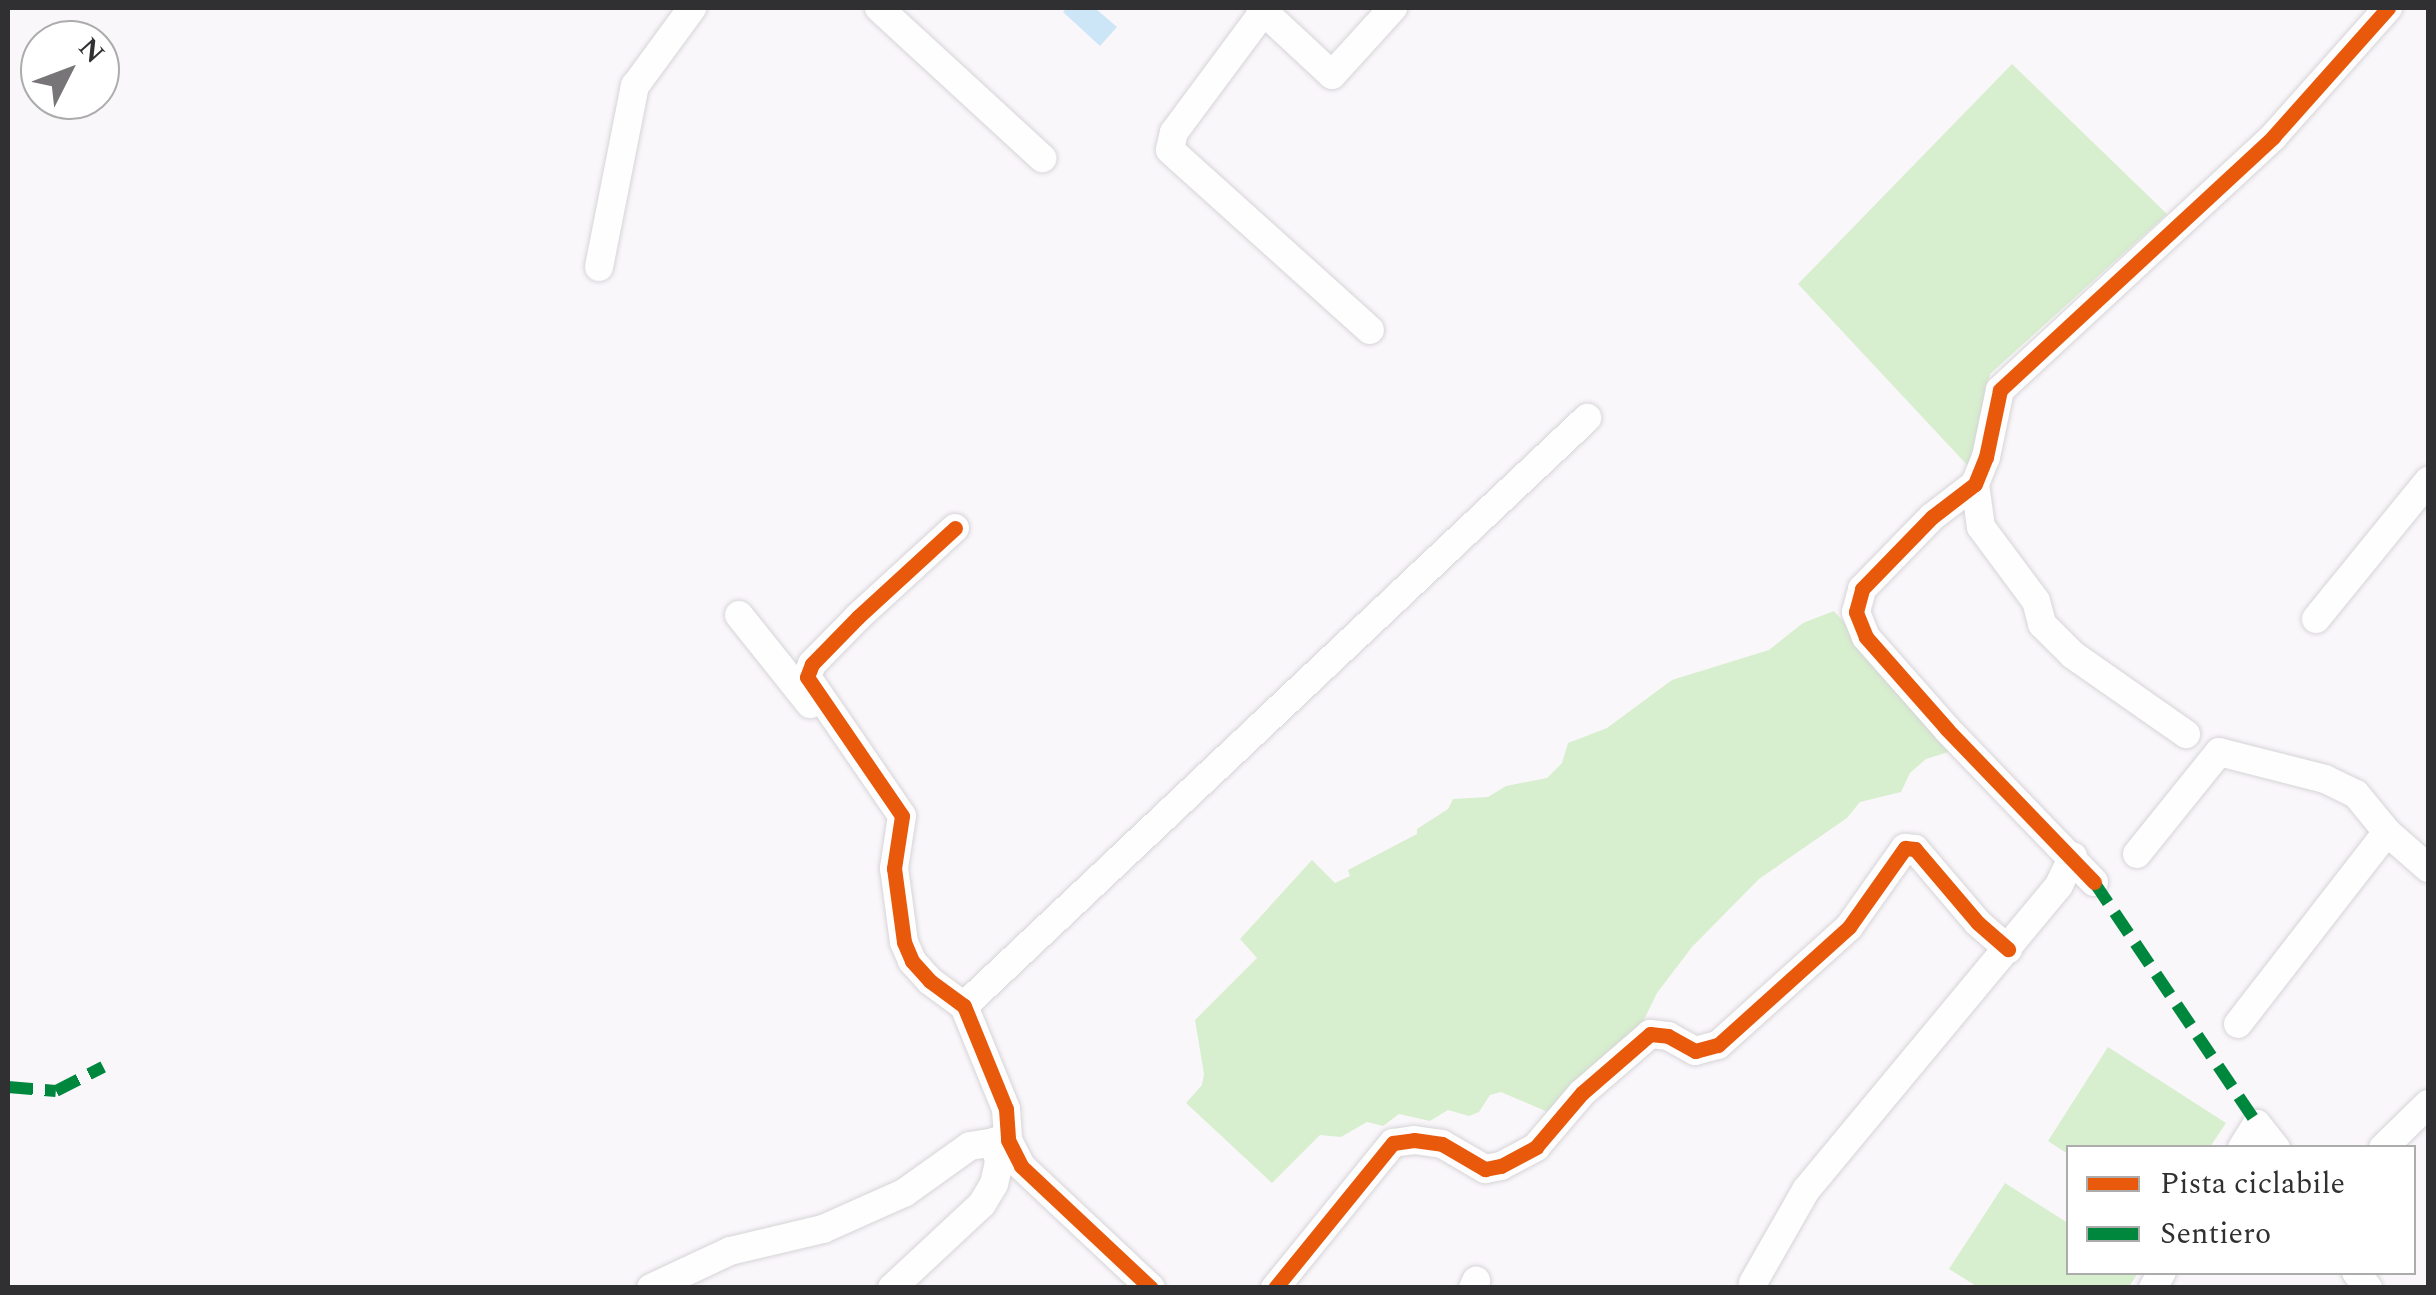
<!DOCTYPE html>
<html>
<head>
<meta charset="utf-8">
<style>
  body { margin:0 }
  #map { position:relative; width:2436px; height:1295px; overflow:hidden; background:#faf7fb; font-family:Spectral,serif }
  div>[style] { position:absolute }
  .green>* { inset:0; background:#d7efce }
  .water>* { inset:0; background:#cce6f7 }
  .roads { filter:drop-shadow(0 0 2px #d6d4d7) drop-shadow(0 0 2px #d6d4d7) }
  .minor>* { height:28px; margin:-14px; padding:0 14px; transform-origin:14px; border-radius:14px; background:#fefefe }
  .quiet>* { height:12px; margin-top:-6px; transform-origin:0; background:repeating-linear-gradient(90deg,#00873e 0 25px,transparent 0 37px) }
  .cycleway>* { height:15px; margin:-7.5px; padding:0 7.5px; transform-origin:7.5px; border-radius:7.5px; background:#e8590c }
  span { translate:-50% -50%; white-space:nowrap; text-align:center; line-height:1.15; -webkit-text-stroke:9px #fff; paint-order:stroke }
  .frame { position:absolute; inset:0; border:10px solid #302f31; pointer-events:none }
  .legend { position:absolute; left:2066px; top:1145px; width:350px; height:130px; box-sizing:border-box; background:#fff; border:2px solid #acacad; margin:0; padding:12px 18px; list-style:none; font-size:30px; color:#302f31 }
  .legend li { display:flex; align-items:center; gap:20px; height:50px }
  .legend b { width:50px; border:2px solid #acacad }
  .north { position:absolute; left:20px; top:20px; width:100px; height:100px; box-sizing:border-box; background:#fff; border:2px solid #acacad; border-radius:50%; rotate:48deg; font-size:28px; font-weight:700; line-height:40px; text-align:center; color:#302f31 }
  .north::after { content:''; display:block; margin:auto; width:35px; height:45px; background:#777578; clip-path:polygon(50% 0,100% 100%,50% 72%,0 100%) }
</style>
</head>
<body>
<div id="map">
  <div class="green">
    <div style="clip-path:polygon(2012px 64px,2167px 214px,1990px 374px,1969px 467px,1798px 284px)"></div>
    <div style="clip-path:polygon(1834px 611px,1955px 750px,1926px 759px,1910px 773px,1901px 792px,1860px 802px,1847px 818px,1759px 879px,1692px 947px,1657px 993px,1640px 1028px,1550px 1113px,1501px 1092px,1490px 1095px,1479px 1112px,1469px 1116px,1448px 1110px,1430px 1121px,1399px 1114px,1383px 1126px,1367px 1122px,1341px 1137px,1320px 1135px,1272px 1183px,1186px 1103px,1202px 1085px,1204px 1074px,1195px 1020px,1257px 958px,1240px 939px,1312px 860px,1335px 883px,1350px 876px,1348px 870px,1417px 834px,1417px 829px,1448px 809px,1453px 799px,1488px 797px,1506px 786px,1547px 778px,1562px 763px,1568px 743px,1607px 728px,1672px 680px,1769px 650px,1803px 623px)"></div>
    <div style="clip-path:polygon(2108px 1047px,2226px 1123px,2210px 1147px,2068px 1148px,2068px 1154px,2048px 1141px)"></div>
    <div style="clip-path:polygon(2005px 1183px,2068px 1223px,2068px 1272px,2138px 1273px,2129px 1287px,1978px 1287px,1949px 1269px)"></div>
  </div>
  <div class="water">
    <div style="clip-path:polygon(1067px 8px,1095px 8px,1117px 27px,1100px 46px,1063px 12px)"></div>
  </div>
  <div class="roads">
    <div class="minor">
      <div style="left:879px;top:8px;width:222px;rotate:42.6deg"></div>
      <div style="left:1260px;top:8px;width:98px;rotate:42.9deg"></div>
      <div style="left:1332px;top:75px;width:91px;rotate:-47.7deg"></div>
      <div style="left:1264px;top:11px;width:151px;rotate:126.6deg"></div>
      <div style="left:1174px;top:132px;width:18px;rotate:103deg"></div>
      <div style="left:1170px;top:150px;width:269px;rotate:42deg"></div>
      <div style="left:599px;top:267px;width:185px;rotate:-78.8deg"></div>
      <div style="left:635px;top:86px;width:97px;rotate:-53.8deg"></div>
      <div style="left:1975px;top:484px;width:43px;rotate:82.1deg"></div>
      <div style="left:1981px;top:527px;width:92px;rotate:53.4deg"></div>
      <div style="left:2036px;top:601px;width:24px;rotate:75deg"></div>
      <div style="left:2042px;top:624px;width:44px;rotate:45deg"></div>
      <div style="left:2073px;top:655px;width:138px;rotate:35deg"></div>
      <div style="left:955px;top:528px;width:132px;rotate:137.5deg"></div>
      <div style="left:858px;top:617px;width:66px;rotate:134.4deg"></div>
      <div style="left:812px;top:664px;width:14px;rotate:111deg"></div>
      <div style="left:807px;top:677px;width:168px;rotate:55.6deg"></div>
      <div style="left:902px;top:816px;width:53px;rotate:98.7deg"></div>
      <div style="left:894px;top:868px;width:75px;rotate:82.3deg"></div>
      <div style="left:904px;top:942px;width:21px;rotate:67deg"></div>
      <div style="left:912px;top:961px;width:27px;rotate:48deg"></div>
      <div style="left:930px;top:981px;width:42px;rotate:36.3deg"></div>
      <div style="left:964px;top:1006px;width:111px;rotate:67.8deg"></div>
      <div style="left:1006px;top:1109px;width:31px;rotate:86deg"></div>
      <div style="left:1008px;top:1140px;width:29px;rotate:63deg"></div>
      <div style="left:1021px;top:1166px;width:178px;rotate:43.2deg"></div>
      <div style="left:739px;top:615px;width:114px;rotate:51.4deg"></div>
      <div style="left:2316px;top:619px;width:178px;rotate:-50.9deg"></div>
      <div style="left:2137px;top:854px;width:131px;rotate:-51.2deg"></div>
      <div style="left:2219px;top:752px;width:109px;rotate:14.3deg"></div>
      <div style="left:2325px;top:779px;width:34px;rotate:26deg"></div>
      <div style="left:2356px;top:794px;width:49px;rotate:50.8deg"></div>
      <div style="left:2387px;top:832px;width:55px;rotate:41.3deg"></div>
      <div style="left:2094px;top:882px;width:212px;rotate:-133.9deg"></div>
      <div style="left:1947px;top:729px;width:123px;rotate:-131.4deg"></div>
      <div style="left:1866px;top:637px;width:27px;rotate:-112deg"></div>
      <div style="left:1856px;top:612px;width:24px;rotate:-75deg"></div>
      <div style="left:1862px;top:589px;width:100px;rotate:-45.8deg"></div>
      <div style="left:1932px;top:517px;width:54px;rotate:-37.5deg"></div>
      <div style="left:1975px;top:484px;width:29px;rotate:-68deg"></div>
      <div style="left:1986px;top:457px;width:68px;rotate:-78.2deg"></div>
      <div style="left:2000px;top:390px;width:372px;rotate:-42.8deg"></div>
      <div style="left:2273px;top:137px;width:173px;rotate:-48.3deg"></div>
      <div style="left:964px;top:1006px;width:857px;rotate:-43.34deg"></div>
      <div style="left:2238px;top:1024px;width:243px;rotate:-52.2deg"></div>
      <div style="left:2242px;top:1148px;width:28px;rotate:-58deg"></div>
      <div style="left:2257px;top:1124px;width:31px;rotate:52deg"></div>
      <div style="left:2383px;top:1148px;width:63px;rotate:-44.4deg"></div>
      <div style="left:2356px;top:1272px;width:20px;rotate:53deg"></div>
      <div style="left:1753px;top:1283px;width:107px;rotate:-60.3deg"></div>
      <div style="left:1806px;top:1190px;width:396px;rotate:-50.3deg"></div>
      <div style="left:2059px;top:885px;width:32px;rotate:-64deg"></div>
      <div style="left:651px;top:1288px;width:87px;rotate:-25.1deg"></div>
      <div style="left:730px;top:1251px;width:96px;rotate:-13.3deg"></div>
      <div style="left:823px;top:1229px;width:89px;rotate:-24deg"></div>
      <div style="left:904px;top:1193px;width:81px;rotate:-35.5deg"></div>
      <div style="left:970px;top:1146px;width:38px;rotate:-9deg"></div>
      <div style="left:892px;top:1288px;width:123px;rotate:-43deg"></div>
      <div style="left:982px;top:1204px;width:23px;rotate:-59deg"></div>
      <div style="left:994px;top:1184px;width:22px;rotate:-77deg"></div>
      <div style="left:999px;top:1163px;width:22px;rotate:-100deg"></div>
      <div style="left:1275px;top:1288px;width:187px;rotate:-50.9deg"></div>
      <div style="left:1393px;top:1143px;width:21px;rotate:-8deg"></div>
      <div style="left:1414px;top:1140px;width:28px;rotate:8deg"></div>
      <div style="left:1442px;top:1144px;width:50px;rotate:30.2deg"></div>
      <div style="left:1485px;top:1169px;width:16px;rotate:-11deg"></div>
      <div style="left:1501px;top:1166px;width:40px;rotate:-28deg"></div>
      <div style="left:1536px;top:1147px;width:71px;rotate:-49.6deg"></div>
      <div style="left:1582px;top:1093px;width:90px;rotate:-40.9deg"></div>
      <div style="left:1650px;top:1034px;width:18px;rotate:6deg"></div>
      <div style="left:1668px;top:1036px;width:31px;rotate:29deg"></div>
      <div style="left:1695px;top:1051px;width:24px;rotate:-15deg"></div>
      <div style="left:1718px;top:1045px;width:176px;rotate:-42deg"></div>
      <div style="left:1849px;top:927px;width:97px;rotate:-54.7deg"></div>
      <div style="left:1905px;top:848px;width:10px;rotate:6deg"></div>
      <div style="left:1915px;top:849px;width:97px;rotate:49.6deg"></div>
      <div style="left:1978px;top:923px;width:40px;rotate:41deg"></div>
      <div style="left:1473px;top:1288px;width:8px;rotate:-67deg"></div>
      <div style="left:2153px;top:1288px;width:18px;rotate:-61deg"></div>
    </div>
  </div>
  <div class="quiet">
    <div style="left:2094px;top:882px;width:292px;rotate:56deg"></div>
    <div style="left:8px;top:1087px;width:48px;rotate:4.8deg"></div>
    <div style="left:56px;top:1091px;width:53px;rotate:-27.1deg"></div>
  </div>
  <div class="cycleway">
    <div style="left:955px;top:528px;width:132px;rotate:137.5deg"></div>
    <div style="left:858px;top:617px;width:66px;rotate:134.4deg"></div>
    <div style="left:812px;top:664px;width:14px;rotate:111deg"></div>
    <div style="left:807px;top:677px;width:168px;rotate:55.6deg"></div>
    <div style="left:902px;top:816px;width:53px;rotate:98.7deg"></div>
    <div style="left:894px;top:868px;width:75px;rotate:82.3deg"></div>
    <div style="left:904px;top:942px;width:21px;rotate:67deg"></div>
    <div style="left:912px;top:961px;width:27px;rotate:48deg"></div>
    <div style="left:930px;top:981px;width:42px;rotate:36.3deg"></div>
    <div style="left:964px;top:1006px;width:111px;rotate:67.8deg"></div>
    <div style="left:1006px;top:1109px;width:31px;rotate:86deg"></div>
    <div style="left:1008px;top:1140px;width:29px;rotate:63deg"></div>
    <div style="left:1021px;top:1166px;width:178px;rotate:43.2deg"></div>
    <div style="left:2094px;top:882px;width:212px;rotate:-133.9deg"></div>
    <div style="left:1947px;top:729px;width:123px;rotate:-131.4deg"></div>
    <div style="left:1866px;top:637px;width:27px;rotate:-112deg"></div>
    <div style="left:1856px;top:612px;width:24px;rotate:-75deg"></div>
    <div style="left:1862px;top:589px;width:100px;rotate:-45.8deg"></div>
    <div style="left:1932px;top:517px;width:54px;rotate:-37.5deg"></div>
    <div style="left:1975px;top:484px;width:29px;rotate:-68deg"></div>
    <div style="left:1986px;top:457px;width:68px;rotate:-78.2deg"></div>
    <div style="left:2000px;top:390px;width:372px;rotate:-42.8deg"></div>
    <div style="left:2273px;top:137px;width:173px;rotate:-48.3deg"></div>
    <div style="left:1275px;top:1288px;width:187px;rotate:-50.9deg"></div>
    <div style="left:1393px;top:1143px;width:21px;rotate:-8deg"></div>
    <div style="left:1414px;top:1140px;width:28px;rotate:8deg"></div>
    <div style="left:1442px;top:1144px;width:50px;rotate:30.2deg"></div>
    <div style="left:1485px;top:1169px;width:16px;rotate:-11deg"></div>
    <div style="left:1501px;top:1166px;width:40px;rotate:-28deg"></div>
    <div style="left:1536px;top:1147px;width:71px;rotate:-49.6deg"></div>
    <div style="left:1582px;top:1093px;width:90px;rotate:-40.9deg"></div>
    <div style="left:1650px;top:1034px;width:18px;rotate:6deg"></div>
    <div style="left:1668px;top:1036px;width:31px;rotate:29deg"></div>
    <div style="left:1695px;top:1051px;width:24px;rotate:-15deg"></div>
    <div style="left:1718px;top:1045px;width:176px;rotate:-42deg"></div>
    <div style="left:1849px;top:927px;width:97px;rotate:-54.7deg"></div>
    <div style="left:1905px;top:848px;width:10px;rotate:6deg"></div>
    <div style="left:1915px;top:849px;width:97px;rotate:49.6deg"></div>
    <div style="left:1978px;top:923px;width:40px;rotate:41deg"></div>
  </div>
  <div class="frame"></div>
  <ul class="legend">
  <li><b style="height:12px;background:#e8590c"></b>Pista ciclabile</li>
  <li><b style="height:12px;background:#00873e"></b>Sentiero</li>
  </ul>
  <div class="north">N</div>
</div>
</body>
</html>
